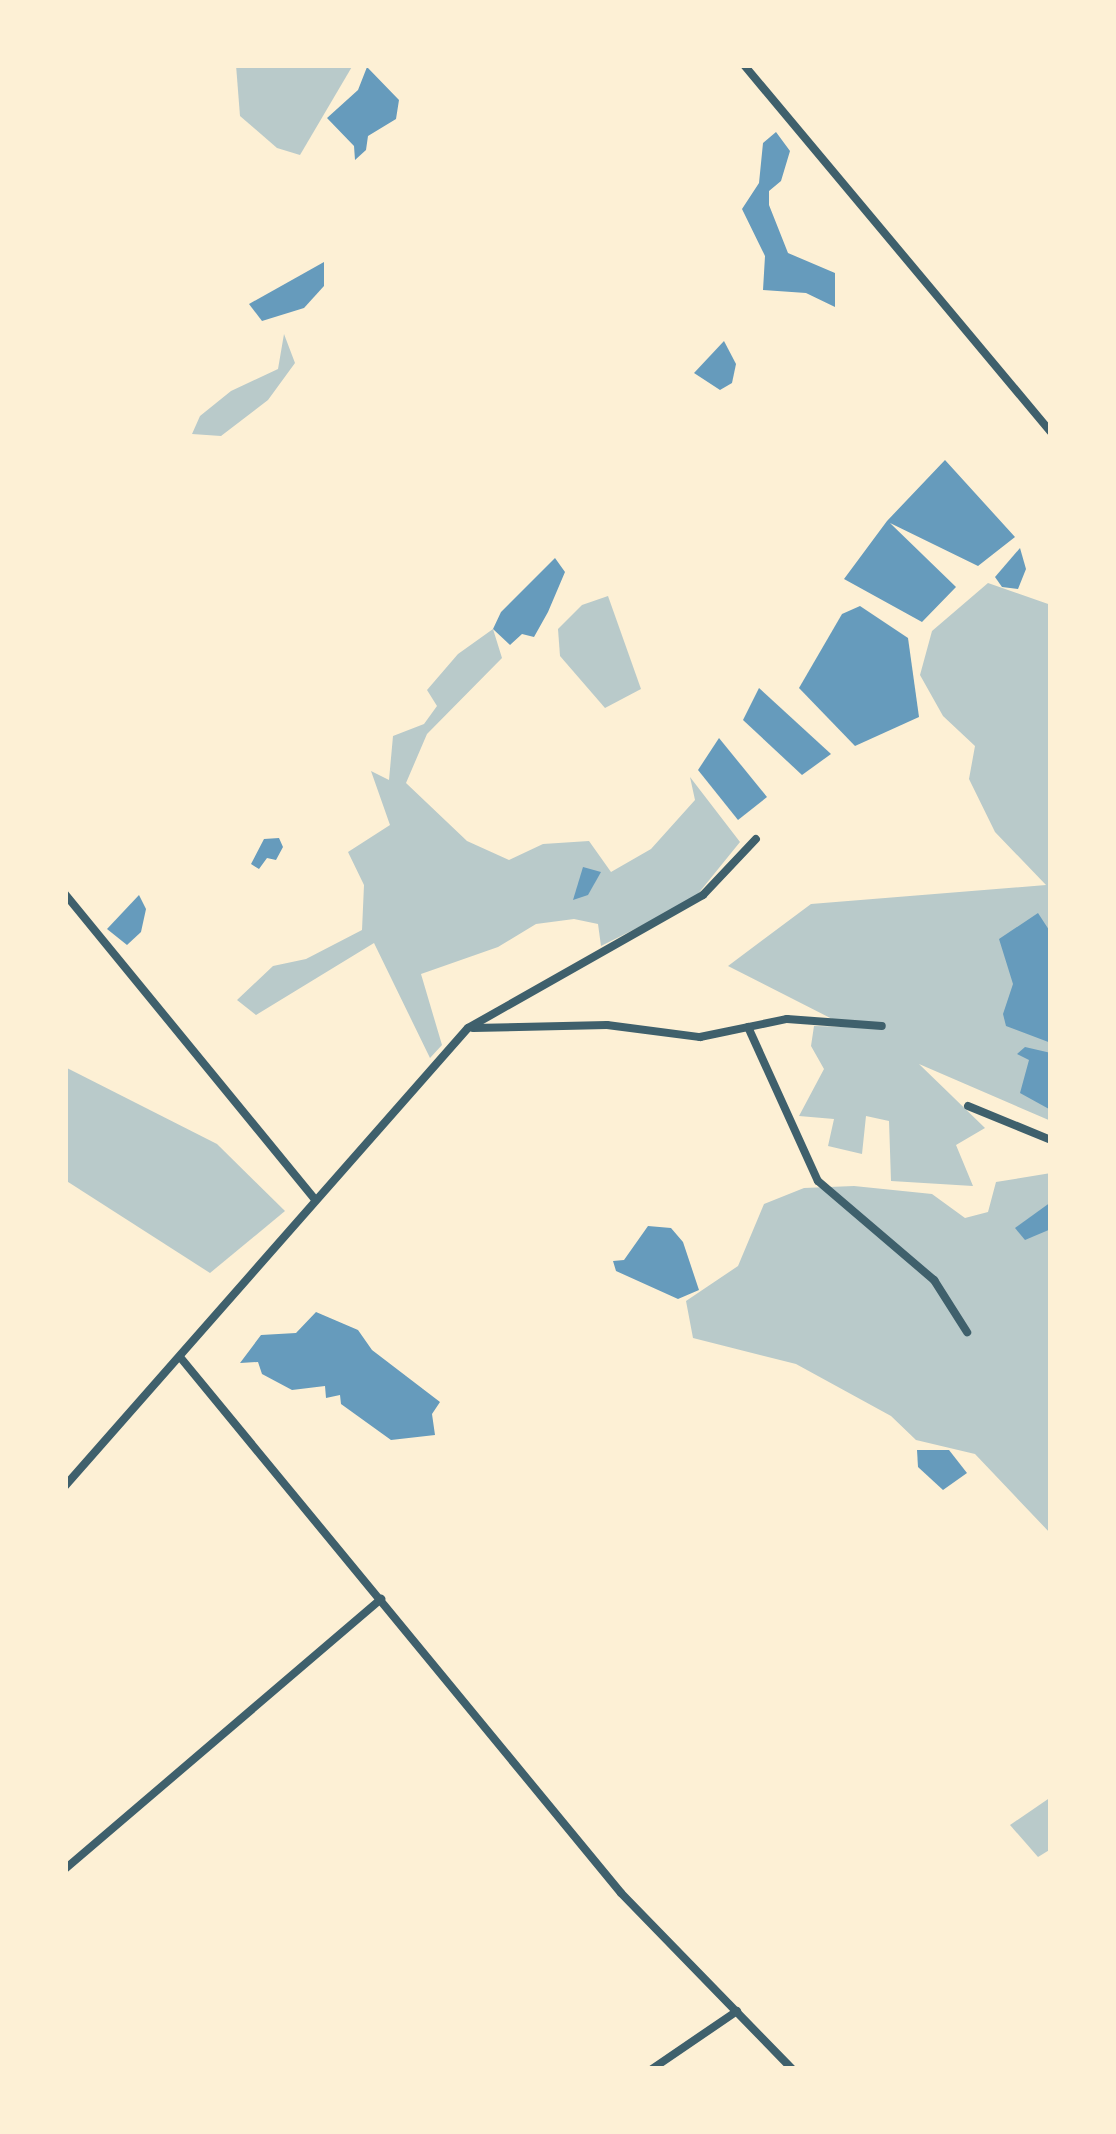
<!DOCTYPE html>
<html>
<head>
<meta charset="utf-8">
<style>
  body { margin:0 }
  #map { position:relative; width:1116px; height:2134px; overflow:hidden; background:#fdf0d5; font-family:Poppins,sans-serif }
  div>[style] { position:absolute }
  .green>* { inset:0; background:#b9caca }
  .water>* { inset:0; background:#669bbc }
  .minor>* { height:8px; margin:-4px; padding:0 4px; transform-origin:4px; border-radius:4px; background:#3f606c }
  span { translate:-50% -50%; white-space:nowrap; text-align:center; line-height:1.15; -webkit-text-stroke:8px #fdf0d5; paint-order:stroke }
  .frame { position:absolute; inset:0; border:68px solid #fdf0d5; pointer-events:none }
</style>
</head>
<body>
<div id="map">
  <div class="green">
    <div style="clip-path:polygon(236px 65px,353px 65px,300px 155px,277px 148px,240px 116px)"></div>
    <div style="clip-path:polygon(284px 334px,295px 363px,268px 400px,221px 436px,192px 434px,200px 416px,231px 391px,278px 369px)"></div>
    <div style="clip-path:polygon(988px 583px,1051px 605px,1051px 1121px,919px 1064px,985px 1128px,956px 1145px,973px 1186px,891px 1181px,889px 1121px,866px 1116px,862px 1154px,828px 1146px,834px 1119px,799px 1116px,824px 1069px,811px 1046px,814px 1026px,848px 1027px,728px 966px,811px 904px,1046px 885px,995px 832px,969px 779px,975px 746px,943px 716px,920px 675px,932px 631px)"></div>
    <div style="clip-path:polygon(608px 596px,641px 689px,605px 708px,560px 656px,558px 629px,582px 605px)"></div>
    <div style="clip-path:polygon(493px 629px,502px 658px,427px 734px,406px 783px,467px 841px,509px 860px,543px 844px,589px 841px,611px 872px,651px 849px,695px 800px,690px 777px,740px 842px,693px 900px,601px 946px,598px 924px,574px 919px,536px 924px,498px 947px,421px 974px,442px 1045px,430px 1058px,374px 943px,256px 1015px,237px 1000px,273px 966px,306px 959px,362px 930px,364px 885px,348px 852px,390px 825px,371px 771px,389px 780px,393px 736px,424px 724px,437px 706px,427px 690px,458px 654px)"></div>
    <div style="clip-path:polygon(65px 1067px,217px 1144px,285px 1211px,210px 1273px,65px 1180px)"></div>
    <div style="clip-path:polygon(1051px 1173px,1051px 1534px,975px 1454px,916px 1440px,891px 1416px,796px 1364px,693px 1338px,686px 1301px,738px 1266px,764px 1204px,804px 1188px,854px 1186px,932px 1194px,965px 1218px,988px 1212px,996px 1182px)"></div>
    <div style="clip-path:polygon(1051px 1797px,1051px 1849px,1038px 1857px,1010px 1825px)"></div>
  </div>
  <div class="water">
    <div style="clip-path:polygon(367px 67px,399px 100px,396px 119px,368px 136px,366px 150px,355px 160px,354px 146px,327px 118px,358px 90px)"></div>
    <div style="clip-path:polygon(776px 132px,790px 151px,781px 181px,769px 191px,769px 205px,788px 253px,835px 273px,835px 307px,806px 293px,763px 290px,765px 256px,742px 209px,759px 183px,763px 143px)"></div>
    <div style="clip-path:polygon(324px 262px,324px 286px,304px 308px,262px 321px,249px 304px)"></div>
    <div style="clip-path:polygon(724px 341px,736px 364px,732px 383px,720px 390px,694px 373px)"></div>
    <div style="clip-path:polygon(945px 460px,1015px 537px,978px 566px,890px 523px,956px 587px,922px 622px,844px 579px,887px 521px)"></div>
    <div style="clip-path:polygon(1020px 548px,1026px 569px,1018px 589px,1002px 587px,995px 577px)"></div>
    <div style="clip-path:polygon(555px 558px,565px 572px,548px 612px,534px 637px,522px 634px,510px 645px,493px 629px,501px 612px)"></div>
    <div style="clip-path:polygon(860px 606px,908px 638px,919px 717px,855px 746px,799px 688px,842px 614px)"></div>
    <div style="clip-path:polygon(759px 688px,831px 754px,802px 775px,743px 720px)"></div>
    <div style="clip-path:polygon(719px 738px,767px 797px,738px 820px,698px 770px)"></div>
    <div style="clip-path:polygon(279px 838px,283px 847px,276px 860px,267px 858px,259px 869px,251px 864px,264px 839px)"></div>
    <div style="clip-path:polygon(583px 867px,601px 872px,588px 895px,573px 900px)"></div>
    <div style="clip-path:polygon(139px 895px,146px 909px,141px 932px,127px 945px,107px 929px)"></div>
    <div style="clip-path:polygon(1038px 913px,1051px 933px,1051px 1043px,1006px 1026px,1003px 1014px,1013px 984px,999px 939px)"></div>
    <div style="clip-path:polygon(1025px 1047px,1051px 1053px,1049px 1109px,1020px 1093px,1029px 1060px,1017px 1054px)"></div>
    <div style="clip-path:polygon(1051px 1202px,1051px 1229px,1025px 1240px,1015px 1228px)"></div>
    <div style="clip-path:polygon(648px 1226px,671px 1228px,683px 1242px,699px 1290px,678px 1299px,616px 1271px,613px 1261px,624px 1260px)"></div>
    <div style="clip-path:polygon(316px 1312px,358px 1330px,372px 1350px,440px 1402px,432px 1414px,435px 1435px,391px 1440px,341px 1404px,340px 1395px,326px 1398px,325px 1386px,292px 1390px,262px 1374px,258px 1362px,240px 1363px,261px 1335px,296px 1333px)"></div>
    <div style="clip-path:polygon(917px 1450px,949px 1450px,967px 1473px,943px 1490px,918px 1467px)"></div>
  </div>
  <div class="minor">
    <div style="left:744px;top:65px;width:478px;rotate:50.1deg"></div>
    <div style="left:65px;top:894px;width:393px;rotate:50.7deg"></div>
    <div style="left:748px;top:1027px;width:169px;rotate:65.6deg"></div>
    <div style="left:818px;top:1181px;width:153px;rotate:40.5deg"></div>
    <div style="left:934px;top:1280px;width:62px;rotate:57.6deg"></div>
    <div style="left:473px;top:1028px;width:134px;rotate:-1.3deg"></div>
    <div style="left:607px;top:1025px;width:94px;rotate:7.4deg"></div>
    <div style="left:700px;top:1037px;width:89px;rotate:-11.7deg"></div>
    <div style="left:787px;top:1019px;width:95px;rotate:4.2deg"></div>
    <div style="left:968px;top:1106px;width:90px;rotate:22.3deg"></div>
    <div style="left:180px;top:1357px;width:694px;rotate:50.55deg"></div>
    <div style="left:621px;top:1893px;width:245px;rotate:45.8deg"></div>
    <div style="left:65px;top:1486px;width:610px;rotate:-48.66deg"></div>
    <div style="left:468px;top:1028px;width:270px;rotate:-29.5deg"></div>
    <div style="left:703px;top:895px;width:77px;rotate:-46.6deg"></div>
    <div style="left:65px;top:1869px;width:416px;rotate:-40.5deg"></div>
    <div style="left:652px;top:2069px;width:103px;rotate:-34.3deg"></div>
  </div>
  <div class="frame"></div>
</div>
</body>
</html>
